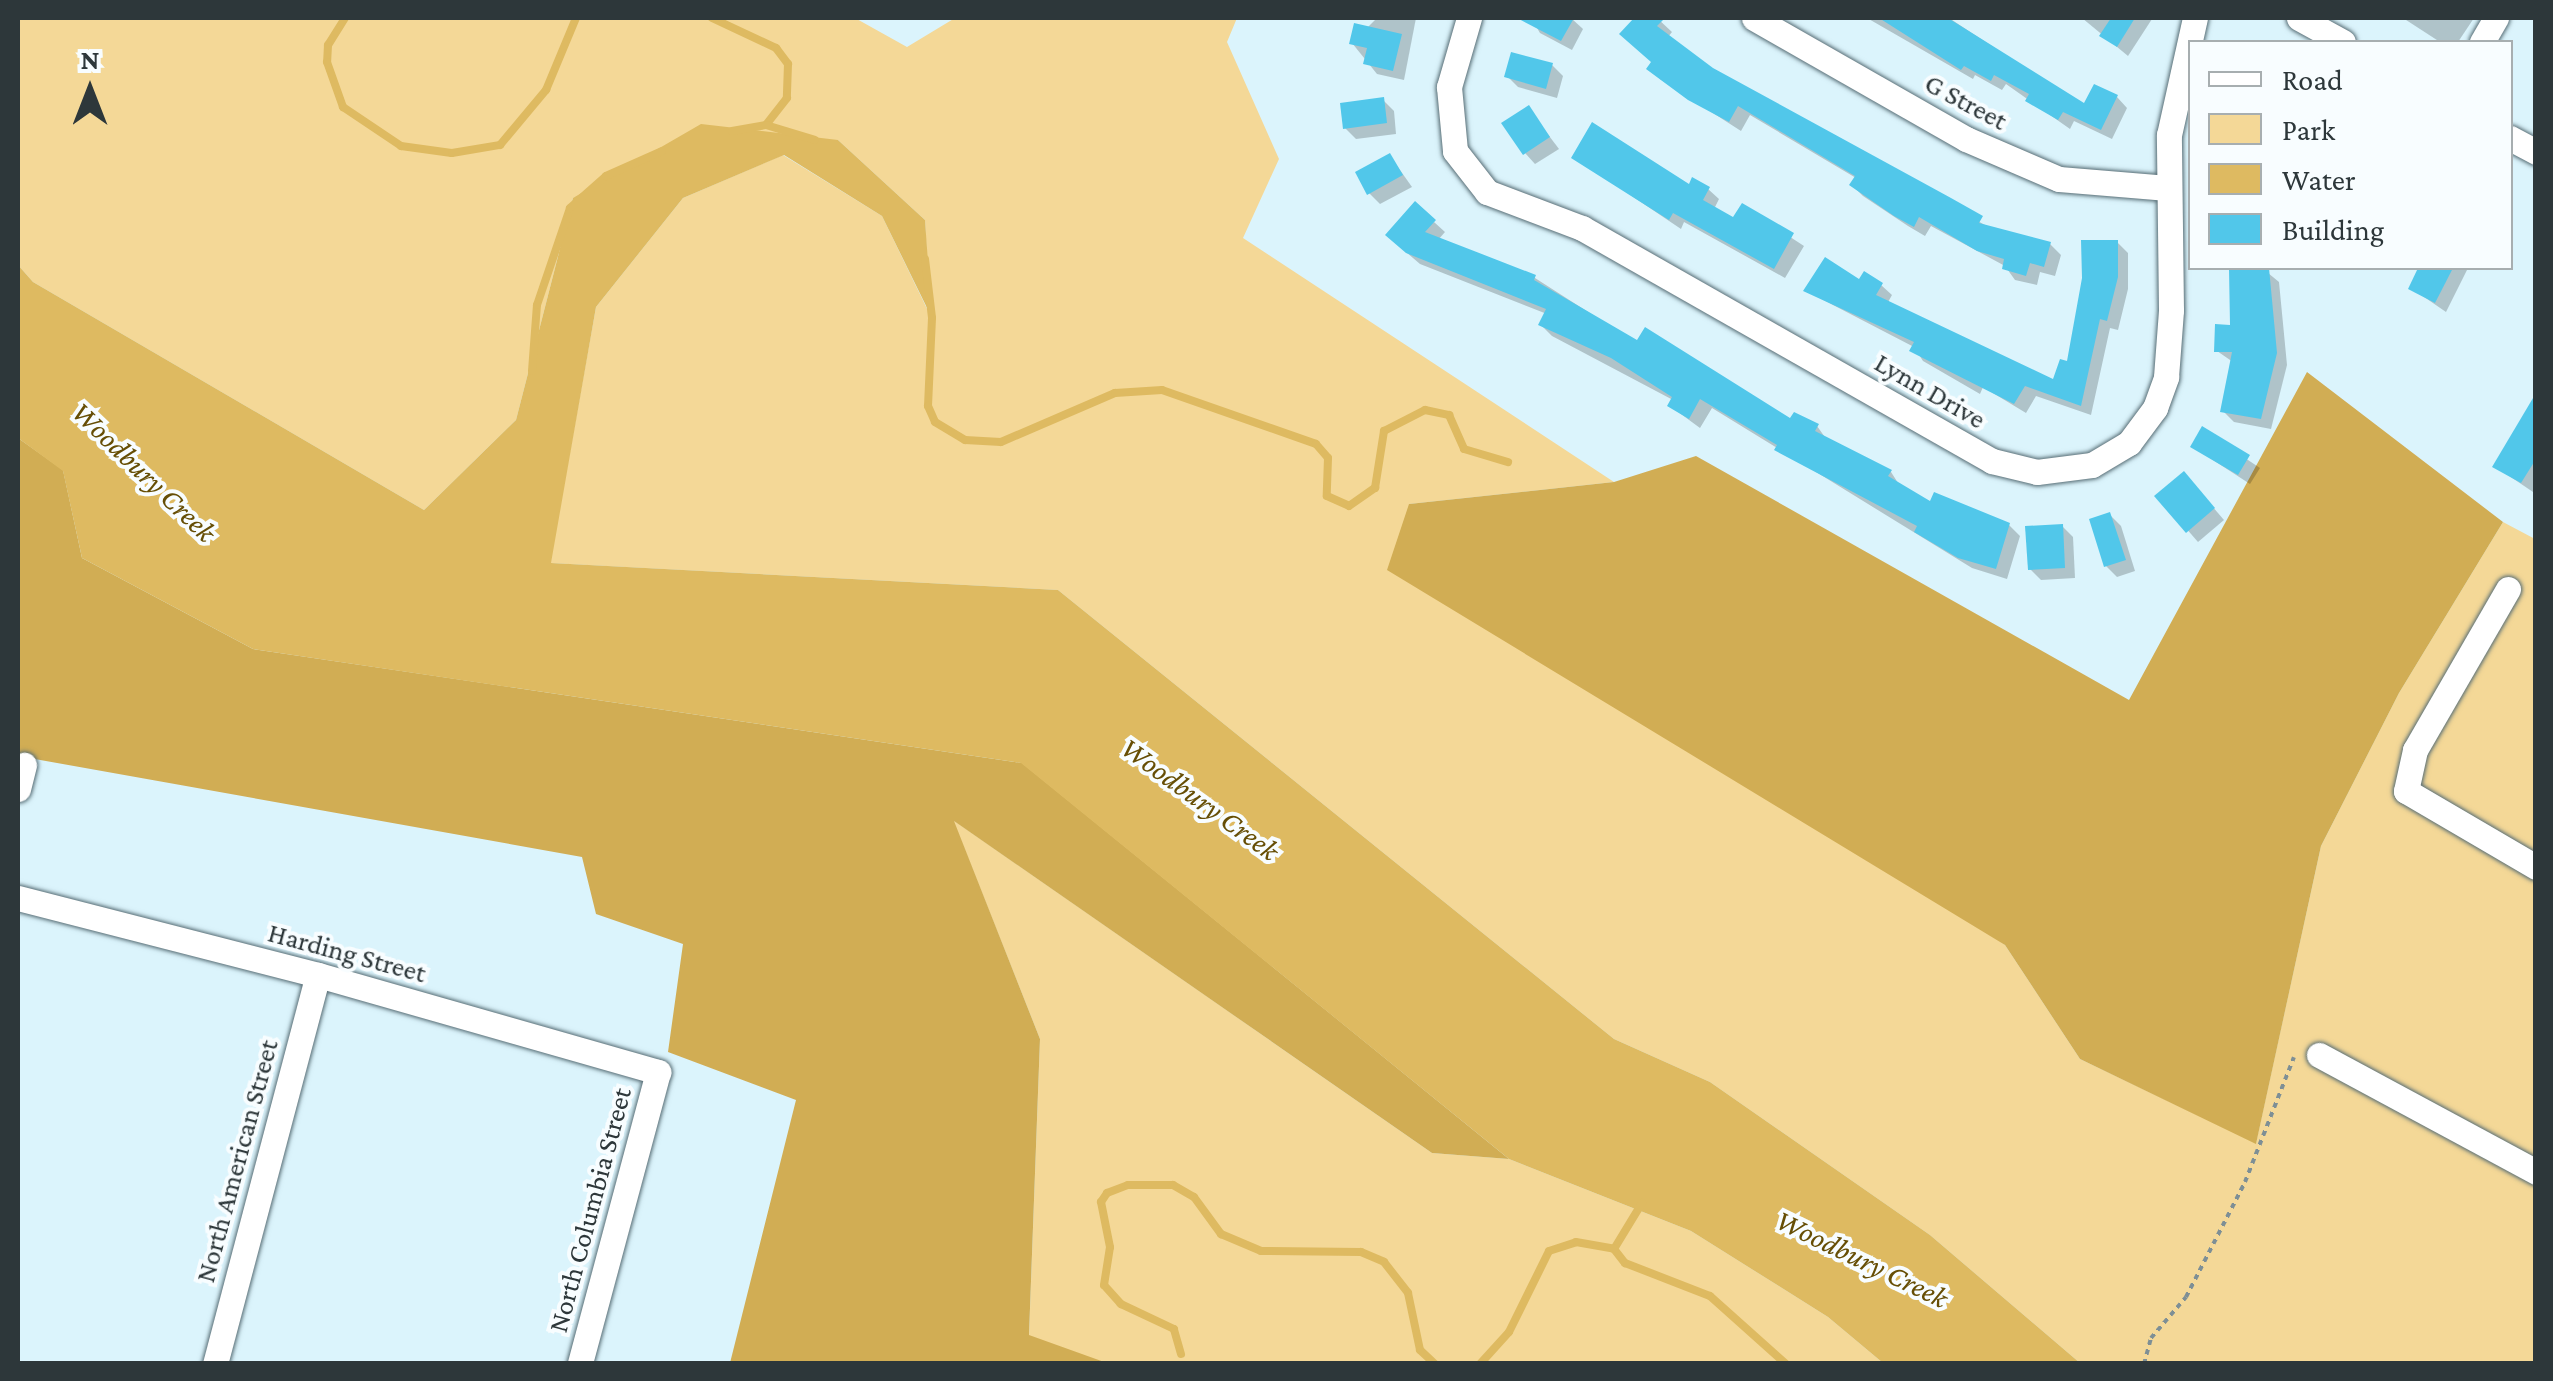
<!DOCTYPE html>
<html>
<head>
<meta charset="utf-8">
<style>
  body { margin:0 }
  #map { position:relative; width:2553px; height:1381px; overflow:hidden; background:#dbf4fc; font-family:"Crimson Pro",serif }
  div>[style] { position:absolute }
  .green>* { inset:0; background:#f4d897 }
  .forest>* { inset:0; background:#d1ad54 }
  .water>* { inset:0; background:#deba61 }
  .shadow>* { inset:0; background:#0003 }
  .stream>* { height:8px; margin:-4px; padding:0 4px; transform-origin:4px; border-radius:4px; background:#deba61 }
  .building>* { inset:0; background:#51c7ea }
  .path>* { height:4px; margin-top:-2px; transform-origin:0; background:repeating-linear-gradient(90deg,#7e8f95 0 5px,transparent 0 10px) }
  .roads { filter:drop-shadow(0 0 2px #576d75) drop-shadow(0 0 2px #576d75) }
  .minor>* { height:25px; margin:-12.5px; padding:0 12.5px; transform-origin:12.5px; border-radius:12.5px; background:#fff }
  span { translate:-50% -50%; white-space:nowrap; text-align:center; line-height:1.15; -webkit-text-stroke:8px #f8fdff; paint-order:stroke }
  .street-label { font-size:28px; color:#2d373a }
  .water-label { font-size:30px; color:#664e05; font-style:italic }
  .frame { position:absolute; inset:0; border:20px solid #2d373a; pointer-events:none }
  .legend { position:absolute; left:2188px; top:40px; width:325px; height:230px; box-sizing:border-box; background:#f8fdff; border:2px solid #a7aeb0; margin:0; padding:12px 18px; list-style:none; font-size:30px; color:#2d373a }
  .legend li { display:flex; align-items:center; gap:20px; height:50px }
  .legend b { width:50px; border:2px solid #a7aeb0 }
  .north { position:absolute; left:40px; top:40px; width:100px; height:100px; -webkit-text-stroke:8px #f8fdff; paint-order:stroke; rotate:0deg; font-size:28px; font-weight:700; line-height:40px; text-align:center; color:#2d373a }
  .north::after { content:''; display:block; margin:auto; width:35px; height:45px; background:#2d373a; clip-path:polygon(50% 0,100% 100%,50% 72%,0 100%) }
</style>
</head>
<body>
<div id="map">
  <div class="green">
    <div style="clip-path:polygon(18px 18px,855px 18px,907px 47px,955px 18px,1237px 18px,1227px 42px,1279px 159px,1243px 238px,1614px 482px,1409px 504px,2005px 945px,2080px 1059px,2256px 1143px,2321px 846px,2399px 693px,2503px 522px,2535px 539px,2535px 1363px,2080px 1363px,1930px 1235px,1710px 1082px,1614px 1039px,1058px 590px,550px 563px,596px 307px,683px 198px,783px 155px,882px 216px,930px 315px,925px 220px,838px 140px,573px 198px,516px 420px,424px 510px,33px 282px,18px 265px)"></div>
    <div style="clip-path:polygon(953px 820px,1432px 1153px,1509px 1159px,1691px 1231px,1828px 1317px,1883px 1363px,1107px 1364px,1029px 1336px,1040px 1039px)"></div>
  </div>
  <div class="forest">
    <div style="clip-path:polygon(2307px 372px,2503px 522px,2399px 693px,2321px 846px,2256px 1144px,2080px 1059px,2005px 945px,1387px 570px,1409px 504px,1614px 482px,1696px 456px,2129px 700px)"></div>
    <div style="clip-path:polygon(18px 438px,63px 470px,82px 558px,253px 649px,1022px 763px,1509px 1159px,1432px 1153px,954px 821px,1040px 1039px,1029px 1335px,1107px 1363px,730px 1363px,796px 1100px,668px 1052px,683px 944px,596px 914px,582px 857px,18px 756px)"></div>
  </div>
  <div class="water">
    <div style="clip-path:polygon(701px 124px,838px 140px,925px 220px,932px 318px,882px 216px,784px 155px,683px 198px,596px 307px,551px 563px,1058px 590px,1614px 1039px,1710px 1082px,1930px 1235px,2080px 1363px,1883px 1363px,1828px 1317px,1691px 1231px,1509px 1159px,1021px 763px,253px 649px,82px 558px,63px 471px,18px 438px,18px 265px,33px 282px,424px 510px,516px 420px,573px 198px)"></div>
  </div>
  <div class="shadow">
    <div style="clip-path:polygon(1377px 18px,1416px 18px,1404px 80px,1377px 74px,1352px 43px)"></div>
    <div style="clip-path:polygon(1531px 18px,1571px 18px,1583px 29px,1572px 50px,1540px 33px)"></div>
    <div style="clip-path:polygon(1631px 18px,1657px 18px,1672px 32px,1668px 37px,1712px 71px,1992px 229px,2050px 244px,2061px 255px,2055px 276px,2040px 272px,2037px 285px,2015px 280px,2005px 266px,1931px 226px,1925px 236px,1908px 226px,1863px 196px,1852px 185px,1856px 178px,1750px 115px,1741px 131px,1660px 79px)"></div>
    <div style="clip-path:polygon(1867px 18px,1949px 18px,2085px 107px,2117px 97px,2127px 108px,2112px 139px,2074px 121px,2070px 129px,2006px 84px,2002px 90px,1975px 75px,1973px 79px)"></div>
    <div style="clip-path:polygon(2082px 18px,2151px 18px,2152px 19px,2128px 56px)"></div>
    <div style="clip-path:polygon(2403px 18px,2474px 18px,2458px 42px,2440px 42px)"></div>
    <div style="clip-path:polygon(1552px 65px,1563px 76px,1557px 98px,1518px 87px,1507px 76px)"></div>
    <div style="clip-path:polygon(1383px 100px,1394px 111px,1396px 134px,1356px 139px,1345px 128px)"></div>
    <div style="clip-path:polygon(1528px 108px,1559px 149px,1535px 164px,1525px 153px)"></div>
    <div style="clip-path:polygon(1390px 156px,1412px 187px,1380px 204px,1369px 193px)"></div>
    <div style="clip-path:polygon(1574px 157px,1708px 189px,1719px 199px,1714px 209px,1734px 221px,1743px 206px,1804px 246px,1785px 278px,1684px 222px,1681px 229px)"></div>
    <div style="clip-path:polygon(1434px 222px,1445px 232px,1438px 240px,1535px 278px,1638px 344px,1792px 421px,1817px 426px,1827px 440px,1891px 472px,1900px 486px,1931px 504px,2009px 525px,2020px 536px,2007px 579px,1972px 568px,1712px 408px,1700px 428px,1670px 406px,1673px 400px,1552px 336px,1541px 325px,1547px 314px,1420px 264px,1399px 246px)"></div>
    <div style="clip-path:polygon(2117px 242px,2128px 253px,2128px 289px,2118px 330px,2110px 328px,2091px 415px,2036px 396px,2026px 413px,1983px 387px,1980px 394px,1923px 361px,1914px 347px,1806px 291px,1881px 285px,1892px 295px,1887px 304px,2054px 383px,2069px 364px)"></div>
    <div style="clip-path:polygon(2232px 268px,2262px 268px,2279px 282px,2287px 365px,2271px 429px,2234px 422px,2223px 411px,2233px 362px,2217px 351px,2233px 327px)"></div>
    <div style="clip-path:polygon(2421px 268px,2468px 268px,2446px 312px,2411px 288px)"></div>
    <div style="clip-path:polygon(2536px 400px,2536px 487px,2533px 492px,2496px 467px)"></div>
    <div style="clip-path:polygon(2203px 430px,2260px 468px,2250px 484px,2193px 447px)"></div>
    <div style="clip-path:polygon(2194px 485px,2224px 520px,2198px 542px,2158px 496px)"></div>
    <div style="clip-path:polygon(2110px 515px,2121px 526px,2135px 571px,2117px 577px,2106px 566px)"></div>
    <div style="clip-path:polygon(2062px 526px,2073px 537px,2075px 578px,2041px 580px,2030px 569px)"></div>
  </div>
  <div class="stream">
    <div style="left:345px;top:18px;width:32px;rotate:122deg"></div>
    <div style="left:328px;top:45px;width:17px;rotate:93deg"></div>
    <div style="left:327px;top:62px;width:48px;rotate:70.4deg"></div>
    <div style="left:343px;top:107px;width:70px;rotate:33.9deg"></div>
    <div style="left:401px;top:146px;width:51px;rotate:7.8deg"></div>
    <div style="left:452px;top:153px;width:49px;rotate:-9.5deg"></div>
    <div style="left:500px;top:145px;width:72px;rotate:-50.1deg"></div>
    <div style="left:546px;top:90px;width:78px;rotate:-67.4deg"></div>
    <div style="left:712px;top:18px;width:71px;rotate:25.1deg"></div>
    <div style="left:776px;top:48px;width:20px;rotate:53deg"></div>
    <div style="left:788px;top:64px;width:34px;rotate:92deg"></div>
    <div style="left:787px;top:98px;width:34px;rotate:128deg"></div>
    <div style="left:732px;top:131px;width:35px;rotate:-10deg"></div>
    <div style="left:766px;top:125px;width:51px;rotate:17deg"></div>
    <div style="left:925px;top:259px;width:59px;rotate:83.2deg"></div>
    <div style="left:932px;top:318px;width:88px;rotate:92.6deg"></div>
    <div style="left:928px;top:406px;width:17px;rotate:66deg"></div>
    <div style="left:935px;top:422px;width:35px;rotate:31deg"></div>
    <div style="left:965px;top:440px;width:36px;rotate:3deg"></div>
    <div style="left:1001px;top:442px;width:124px;rotate:-23.3deg"></div>
    <div style="left:1115px;top:393px;width:47px;rotate:-3.7deg"></div>
    <div style="left:1162px;top:390px;width:163px;rotate:19.3deg"></div>
    <div style="left:1316px;top:444px;width:18px;rotate:49deg"></div>
    <div style="left:1328px;top:458px;width:38px;rotate:92deg"></div>
    <div style="left:1327px;top:496px;width:24px;rotate:24deg"></div>
    <div style="left:1349px;top:506px;width:32px;rotate:-35deg"></div>
    <div style="left:1375px;top:488px;width:58px;rotate:-81deg"></div>
    <div style="left:1384px;top:431px;width:46px;rotate:-27.1deg"></div>
    <div style="left:1425px;top:410px;width:25px;rotate:12deg"></div>
    <div style="left:1449px;top:415px;width:37px;rotate:66deg"></div>
    <div style="left:1464px;top:449px;width:46px;rotate:16.5deg"></div>
    <div style="left:532px;top:371px;width:66px;rotate:-85.7deg"></div>
    <div style="left:537px;top:305px;width:102px;rotate:-71.2deg"></div>
    <div style="left:570px;top:208px;width:48px;rotate:-41.6deg"></div>
    <div style="left:606px;top:176px;width:61px;rotate:-24.1deg"></div>
    <div style="left:1614px;top:1249px;width:54px;rotate:-58.7deg"></div>
    <div style="left:1181px;top:1354px;width:26px;rotate:-106deg"></div>
    <div style="left:1174px;top:1329px;width:59px;rotate:-154.7deg"></div>
    <div style="left:1121px;top:1304px;width:25px;rotate:-132deg"></div>
    <div style="left:1104px;top:1285px;width:38px;rotate:-81deg"></div>
    <div style="left:1110px;top:1247px;width:46px;rotate:-101.3deg"></div>
    <div style="left:1101px;top:1202px;width:11px;rotate:-56deg"></div>
    <div style="left:1107px;top:1193px;width:22px;rotate:-21deg"></div>
    <div style="left:1128px;top:1185px;width:45px"></div>
    <div style="left:1173px;top:1185px;width:24px;rotate:30deg"></div>
    <div style="left:1194px;top:1197px;width:46px;rotate:53.9deg"></div>
    <div style="left:1221px;top:1234px;width:43px;rotate:23deg"></div>
    <div style="left:1261px;top:1251px;width:100px;rotate:0.6deg"></div>
    <div style="left:1361px;top:1252px;width:25px;rotate:23deg"></div>
    <div style="left:1384px;top:1262px;width:39px;rotate:52deg"></div>
    <div style="left:1408px;top:1293px;width:58px;rotate:78.1deg"></div>
    <div style="left:1420px;top:1350px;width:21px;rotate:43deg"></div>
    <div style="left:1480px;top:1364px;width:43px;rotate:-47.8deg"></div>
    <div style="left:1509px;top:1332px;width:90px;rotate:-63.7deg"></div>
    <div style="left:1549px;top:1251px;width:28px;rotate:-18deg"></div>
    <div style="left:1576px;top:1242px;width:39px;rotate:10deg"></div>
    <div style="left:1614px;top:1249px;width:18px;rotate:52deg"></div>
    <div style="left:1625px;top:1263px;width:91px;rotate:21.2deg"></div>
    <div style="left:1710px;top:1296px;width:102px;rotate:41.8deg"></div>
  </div>
  <div class="building">
    <div style="clip-path:polygon(1517px 18px,1574px 18px,1561px 41px)"></div>
    <div style="clip-path:polygon(1634px 18px,1665px 18px,1657px 26px,1713px 68px,1951px 198px,1983px 216px,1979px 223px,2051px 242px,2044px 267px,2030px 263px,2026px 276px,2002px 269px,2004px 259px,1977px 251px,1919px 217px,1914px 227px,1894px 216px,1849px 185px,1855px 176px,1738px 106px,1729px 122px,1688px 100px,1646px 69px,1651px 62px,1619px 34px)"></div>
    <div style="clip-path:polygon(1879px 18px,1948px 18px,2084px 103px,2094px 84px,2118px 95px,2101px 130px,2063px 112px,2058px 120px,2025px 101px,2029px 94px,1994px 75px,1991px 81px,1964px 66px,1961px 70px)"></div>
    <div style="clip-path:polygon(2111px 18px,2135px 18px,2117px 47px,2099px 36px)"></div>
    <div style="clip-path:polygon(1354px 23px,1402px 34px,1393px 71px,1363px 64px,1367px 48px,1349px 44px)"></div>
    <div style="clip-path:polygon(1511px 52px,1553px 63px,1546px 89px,1504px 77px)"></div>
    <div style="clip-path:polygon(1384px 97px,1387px 123px,1343px 129px,1340px 103px)"></div>
    <div style="clip-path:polygon(1529px 105px,1550px 137px,1523px 155px,1501px 123px)"></div>
    <div style="clip-path:polygon(1592px 122px,1689px 184px,1692px 177px,1710px 187px,1703px 200px,1733px 217px,1742px 203px,1794px 233px,1774px 269px,1673px 213px,1669px 220px,1571px 158px)"></div>
    <div style="clip-path:polygon(1390px 153px,1403px 175px,1367px 195px,1355px 172px)"></div>
    <div style="clip-path:polygon(1415px 201px,1436px 220px,1425px 232px,1536px 275px,1534px 280px,1637px 340px,1645px 327px,1790px 418px,1794px 412px,1819px 424px,1815px 431px,1892px 470px,1888px 476px,1930px 501px,1934px 492px,2010px 523px,1996px 569px,1958px 558px,1914px 532px,1917px 526px,1774px 450px,1777px 445px,1700px 399px,1689px 419px,1667px 406px,1672px 397px,1611px 358px,1538px 325px,1546px 309px,1406px 253px,1385px 235px)"></div>
    <div style="clip-path:polygon(2081px 240px,2118px 240px,2118px 277px,2107px 321px,2100px 319px,2081px 406px,2025px 386px,2014px 404px,1909px 351px,1914px 342px,1803px 291px,1825px 257px,1859px 279px,1864px 271px,1883px 283px,1876px 295px,2053px 379px,2060px 359px,2067px 361px,2082px 278px)"></div>
    <div style="clip-path:polygon(2269px 268px,2277px 353px,2261px 419px,2220px 412px,2232px 352px,2214px 352px,2215px 324px,2230px 325px,2229px 269px)"></div>
    <div style="clip-path:polygon(2418px 268px,2453px 268px,2435px 303px,2408px 289px)"></div>
    <div style="clip-path:polygon(2536px 393px,2536px 459px,2521px 483px,2492px 467px)"></div>
    <div style="clip-path:polygon(2202px 426px,2250px 455px,2238px 475px,2190px 447px)"></div>
    <div style="clip-path:polygon(2184px 471px,2215px 508px,2186px 533px,2154px 496px)"></div>
    <div style="clip-path:polygon(2110px 512px,2126px 560px,2104px 567px,2089px 519px)"></div>
    <div style="clip-path:polygon(2063px 524px,2065px 568px,2028px 570px,2025px 526px)"></div>
  </div>
  <div class="path">
    <div style="left:2144px;top:1364px;width:27px;rotate:-75deg"></div>
    <div style="left:2151px;top:1338px;width:54px;rotate:-49.5deg"></div>
    <div style="left:2186px;top:1297px;width:129px;rotate:-62.8deg"></div>
    <div style="left:2245px;top:1182px;width:134px;rotate:-68.6deg"></div>
  </div>
  <div class="roads">
    <div class="minor">
      <div style="left:1469px;top:18px;width:72px;rotate:106.2deg"></div>
      <div style="left:1449px;top:87px;width:64px;rotate:84.6deg"></div>
      <div style="left:1455px;top:151px;width:52px;rotate:52deg"></div>
      <div style="left:1487px;top:192px;width:102px;rotate:20.8deg"></div>
      <div style="left:1582px;top:228px;width:472px;rotate:29.6deg"></div>
      <div style="left:1992px;top:461px;width:46px;rotate:13.7deg"></div>
      <div style="left:2037px;top:472px;width:55px;rotate:-7.3deg"></div>
      <div style="left:2092px;top:465px;width:43px;rotate:-30.7deg"></div>
      <div style="left:2129px;top:443px;width:44px;rotate:-53.4deg"></div>
      <div style="left:2155px;top:408px;width:33px;rotate:-70deg"></div>
      <div style="left:2166px;top:377px;width:67px;rotate:-85.7deg"></div>
      <div style="left:2171px;top:310px;width:175px;rotate:-90.7deg"></div>
      <div style="left:2169px;top:135px;width:120px;rotate:-77.5deg"></div>
      <div style="left:1754px;top:18px;width:244px;rotate:29.7deg"></div>
      <div style="left:1966px;top:139px;width:101px;rotate:23.3deg"></div>
      <div style="left:2059px;top:179px;width:109px;rotate:4.7deg"></div>
      <div style="left:2299px;top:18px;width:50px;rotate:28.6deg"></div>
      <div style="left:2482px;top:42px;width:28px;rotate:-60deg"></div>
      <div style="left:2510px;top:138px;width:30px;rotate:28deg"></div>
      <div style="left:2508px;top:589px;width:186px;rotate:120deg"></div>
      <div style="left:2415px;top:750px;width:42px;rotate:102.4deg"></div>
      <div style="left:2406px;top:791px;width:151px;rotate:30.3deg"></div>
      <div style="left:18px;top:789px;width:25px;rotate:-76deg"></div>
      <div style="left:18px;top:898px;width:310px;rotate:14.4deg"></div>
      <div style="left:318px;top:975px;width:354px;rotate:15.9deg"></div>
      <div style="left:658px;top:1072px;width:302px;rotate:105deg"></div>
      <div style="left:2319px;top:1055px;width:247px;rotate:28.3deg"></div>
      <div style="left:215px;top:1364px;width:402px;rotate:-75.2deg"></div>
    </div>
  </div>
  <div class="street-label">
    <span style="left:1966px;top:102px;rotate:28deg">G Street</span>
    <span style="left:1930px;top:391px;rotate:30deg">Lynn Drive</span>
    <span style="left:347px;top:953px;rotate:15deg">Harding Street</span>
    <span style="left:237px;top:1161px;rotate:-75deg">North American Street</span>
    <span style="left:590px;top:1210px;rotate:-75deg">North Columbia Street</span>
  </div>
  <div class="water-label">
    <span style="left:144px;top:472px;rotate:44deg">Woodbury Creek</span>
    <span style="left:1200px;top:799px;rotate:36deg">Woodbury Creek</span>
    <span style="left:1862px;top:1259px;rotate:26deg">Woodbury Creek</span>
  </div>
  <div class="frame"></div>
  <ul class="legend">
  <li><b style="height:12px;background:#fff"></b>Road</li>
  <li><b style="height:28px;background:#f4d897"></b>Park</li>
  <li><b style="height:28px;background:#deba61"></b>Water</li>
  <li><b style="height:28px;background:#51c7ea"></b>Building</li>
  </ul>
  <div class="north">N</div>
</div>
</body>
</html>
